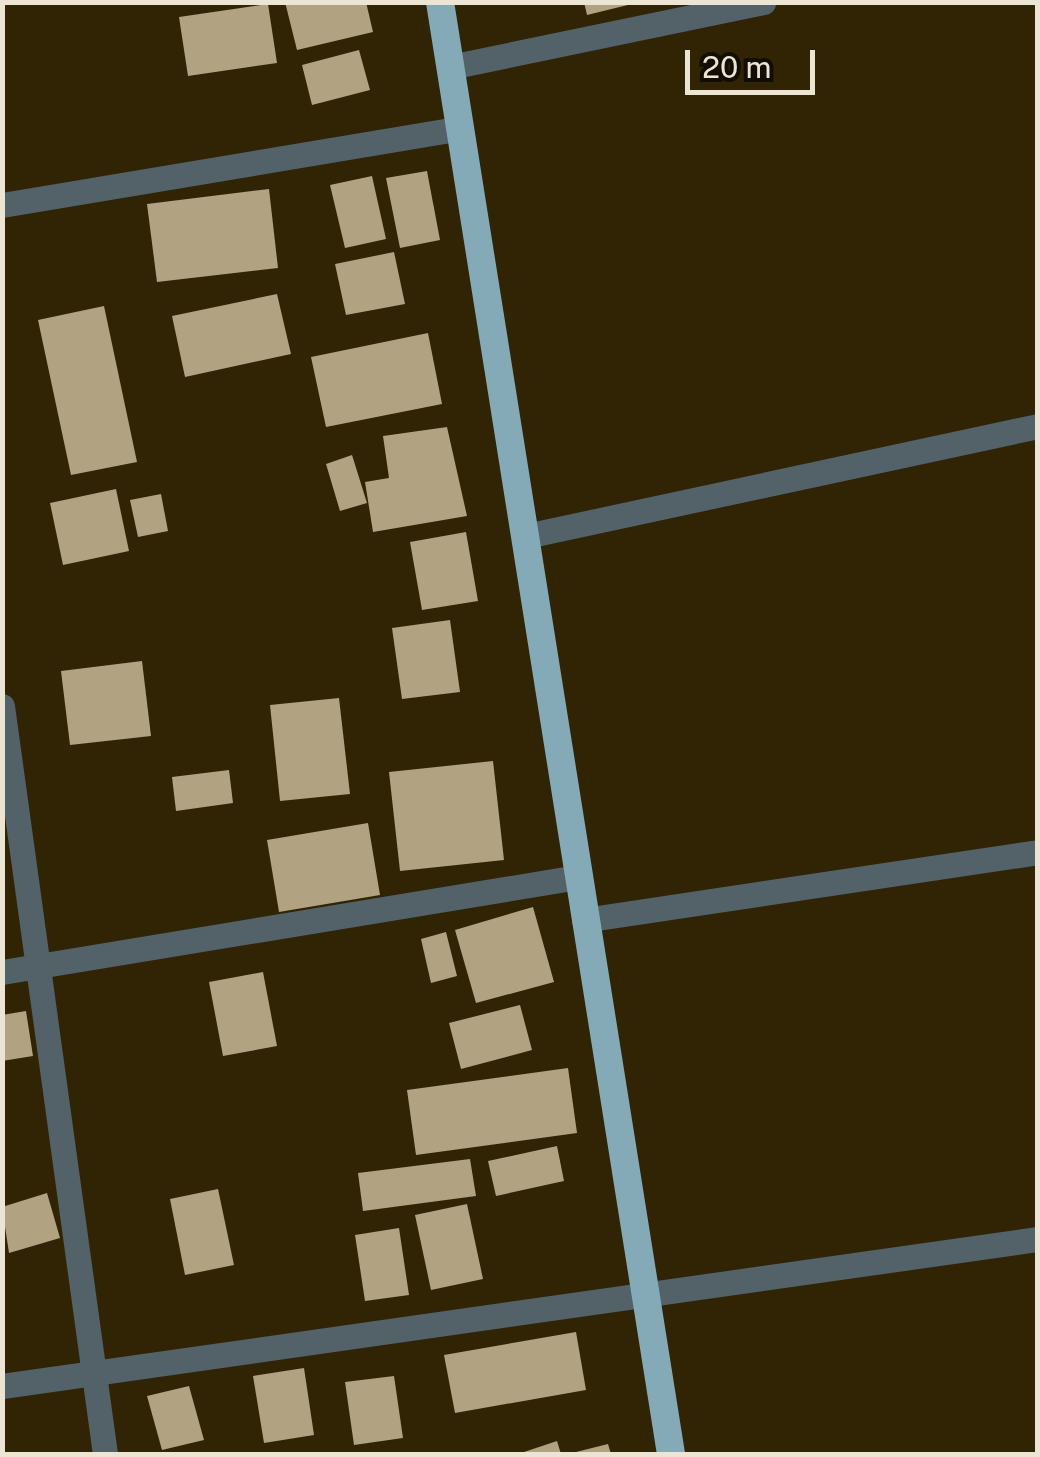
<!DOCTYPE html>
<html>
<head>
<meta charset="utf-8">
<style>
  body { margin:0 }
  #map { position:relative; width:1040px; height:1457px; overflow:hidden; background:#302405; font-family:"Public Sans",sans-serif }
  div>[style] { position:absolute }
  .building>* { inset:0; background:#b1a281 }
  .minor>* { height:25px; margin:-12.5px; padding:0 12.5px; transform-origin:12.5px; border-radius:12.5px; background:#526268 }
  .trunk>* { height:28px; margin:-14px; padding:0 14px; transform-origin:14px; border-radius:14px; background:#84aab7 }
  span { translate:-50% -50%; white-space:nowrap; text-align:center; line-height:1.15; -webkit-text-stroke:10px #130e03; paint-order:stroke }
  .frame { position:absolute; inset:0; border:5px solid #ede5d4; pointer-events:none }
  .scale { position:absolute; left:685px; top:50px; width:130px; height:45px; box-sizing:border-box; border:5px solid #ede5d4; border-top:0; padding-left:12px; font-size:30px; line-height:35px; white-space:nowrap; color:#ede5d4; -webkit-text-stroke:8px #130e03; paint-order:stroke }
</style>
</head>
<body>
<div id="map">
  <div class="building">
    <div style="clip-path:polygon(285px 2px,366px 2px,373px 32px,297px 50px)"></div>
    <div style="clip-path:polygon(584px 2px,632px 2px,632px 4px,587px 15px)"></div>
    <div style="clip-path:polygon(268px 4px,277px 63px,188px 76px,179px 17px)"></div>
    <div style="clip-path:polygon(359px 50px,370px 90px,312px 105px,302px 65px)"></div>
    <div style="clip-path:polygon(427px 171px,440px 240px,400px 248px,386px 178px)"></div>
    <div style="clip-path:polygon(372px 176px,386px 239px,345px 248px,330px 185px)"></div>
    <div style="clip-path:polygon(269px 189px,278px 268px,157px 282px,147px 204px)"></div>
    <div style="clip-path:polygon(394px 252px,405px 304px,346px 315px,335px 264px)"></div>
    <div style="clip-path:polygon(277px 294px,291px 354px,185px 377px,172px 316px)"></div>
    <div style="clip-path:polygon(104px 306px,137px 462px,71px 475px,38px 320px)"></div>
    <div style="clip-path:polygon(428px 333px,442px 404px,326px 427px,311px 357px)"></div>
    <div style="clip-path:polygon(447px 427px,467px 516px,373px 532px,365px 482px,389px 478px,383px 436px)"></div>
    <div style="clip-path:polygon(352px 455px,367px 503px,340px 511px,326px 464px)"></div>
    <div style="clip-path:polygon(116px 489px,129px 551px,63px 565px,50px 503px)"></div>
    <div style="clip-path:polygon(161px 494px,168px 531px,138px 537px,130px 500px)"></div>
    <div style="clip-path:polygon(466px 532px,478px 601px,422px 610px,410px 542px)"></div>
    <div style="clip-path:polygon(450px 620px,460px 692px,402px 699px,392px 628px)"></div>
    <div style="clip-path:polygon(142px 661px,151px 736px,70px 745px,61px 671px)"></div>
    <div style="clip-path:polygon(339px 698px,350px 794px,280px 801px,270px 705px)"></div>
    <div style="clip-path:polygon(493px 761px,504px 860px,400px 871px,389px 772px)"></div>
    <div style="clip-path:polygon(229px 770px,233px 803px,176px 811px,172px 777px)"></div>
    <div style="clip-path:polygon(368px 823px,380px 895px,279px 912px,267px 840px)"></div>
    <div style="clip-path:polygon(533px 907px,554px 982px,476px 1003px,455px 930px)"></div>
    <div style="clip-path:polygon(446px 932px,457px 976px,431px 983px,421px 939px)"></div>
    <div style="clip-path:polygon(263px 972px,277px 1046px,223px 1056px,209px 982px)"></div>
    <div style="clip-path:polygon(520px 1005px,532px 1050px,461px 1069px,449px 1023px)"></div>
    <div style="clip-path:polygon(26px 1011px,33px 1056px,2px 1061px,2px 1015px)"></div>
    <div style="clip-path:polygon(568px 1068px,577px 1133px,416px 1155px,407px 1090px)"></div>
    <div style="clip-path:polygon(557px 1146px,564px 1181px,496px 1196px,488px 1161px)"></div>
    <div style="clip-path:polygon(470px 1159px,476px 1196px,363px 1211px,358px 1173px)"></div>
    <div style="clip-path:polygon(218px 1189px,234px 1265px,185px 1275px,170px 1199px)"></div>
    <div style="clip-path:polygon(47px 1193px,60px 1238px,9px 1253px,2px 1207px)"></div>
    <div style="clip-path:polygon(467px 1204px,483px 1279px,431px 1290px,415px 1215px)"></div>
    <div style="clip-path:polygon(399px 1228px,409px 1295px,365px 1301px,355px 1235px)"></div>
    <div style="clip-path:polygon(576px 1332px,586px 1390px,455px 1413px,444px 1355px)"></div>
    <div style="clip-path:polygon(304px 1368px,314px 1435px,264px 1443px,253px 1376px)"></div>
    <div style="clip-path:polygon(394px 1376px,403px 1438px,354px 1445px,345px 1382px)"></div>
    <div style="clip-path:polygon(189px 1386px,204px 1440px,162px 1450px,147px 1396px)"></div>
    <div style="clip-path:polygon(557px 1441px,561px 1454px,518px 1454px)"></div>
    <div style="clip-path:polygon(608px 1444px,611px 1454px,572px 1454px,572px 1453px)"></div>
  </div>
  <div class="minor">
    <div style="left:450px;top:67px;width:320px;rotate:-11.7deg"></div>
    <div style="left:2px;top:205px;width:462px;rotate:-9.5deg"></div>
    <div style="left:526px;top:536px;width:524px;rotate:-12.13deg"></div>
    <div style="left:2px;top:706px;width:755px;rotate:82.16deg"></div>
    <div style="left:584px;top:920px;width:459px;rotate:-8.5deg"></div>
    <div style="left:2px;top:972px;width:584px;rotate:-9.37deg"></div>
    <div style="left:2px;top:1386px;width:1046px;rotate:-8.08deg"></div>
  </div>
  <div class="trunk">
    <div style="left:440px;top:2px;width:1470px;rotate:80.96deg"></div>
  </div>
  <div class="frame"></div>
  <div class="scale">20 m</div>
</div>
</body>
</html>
